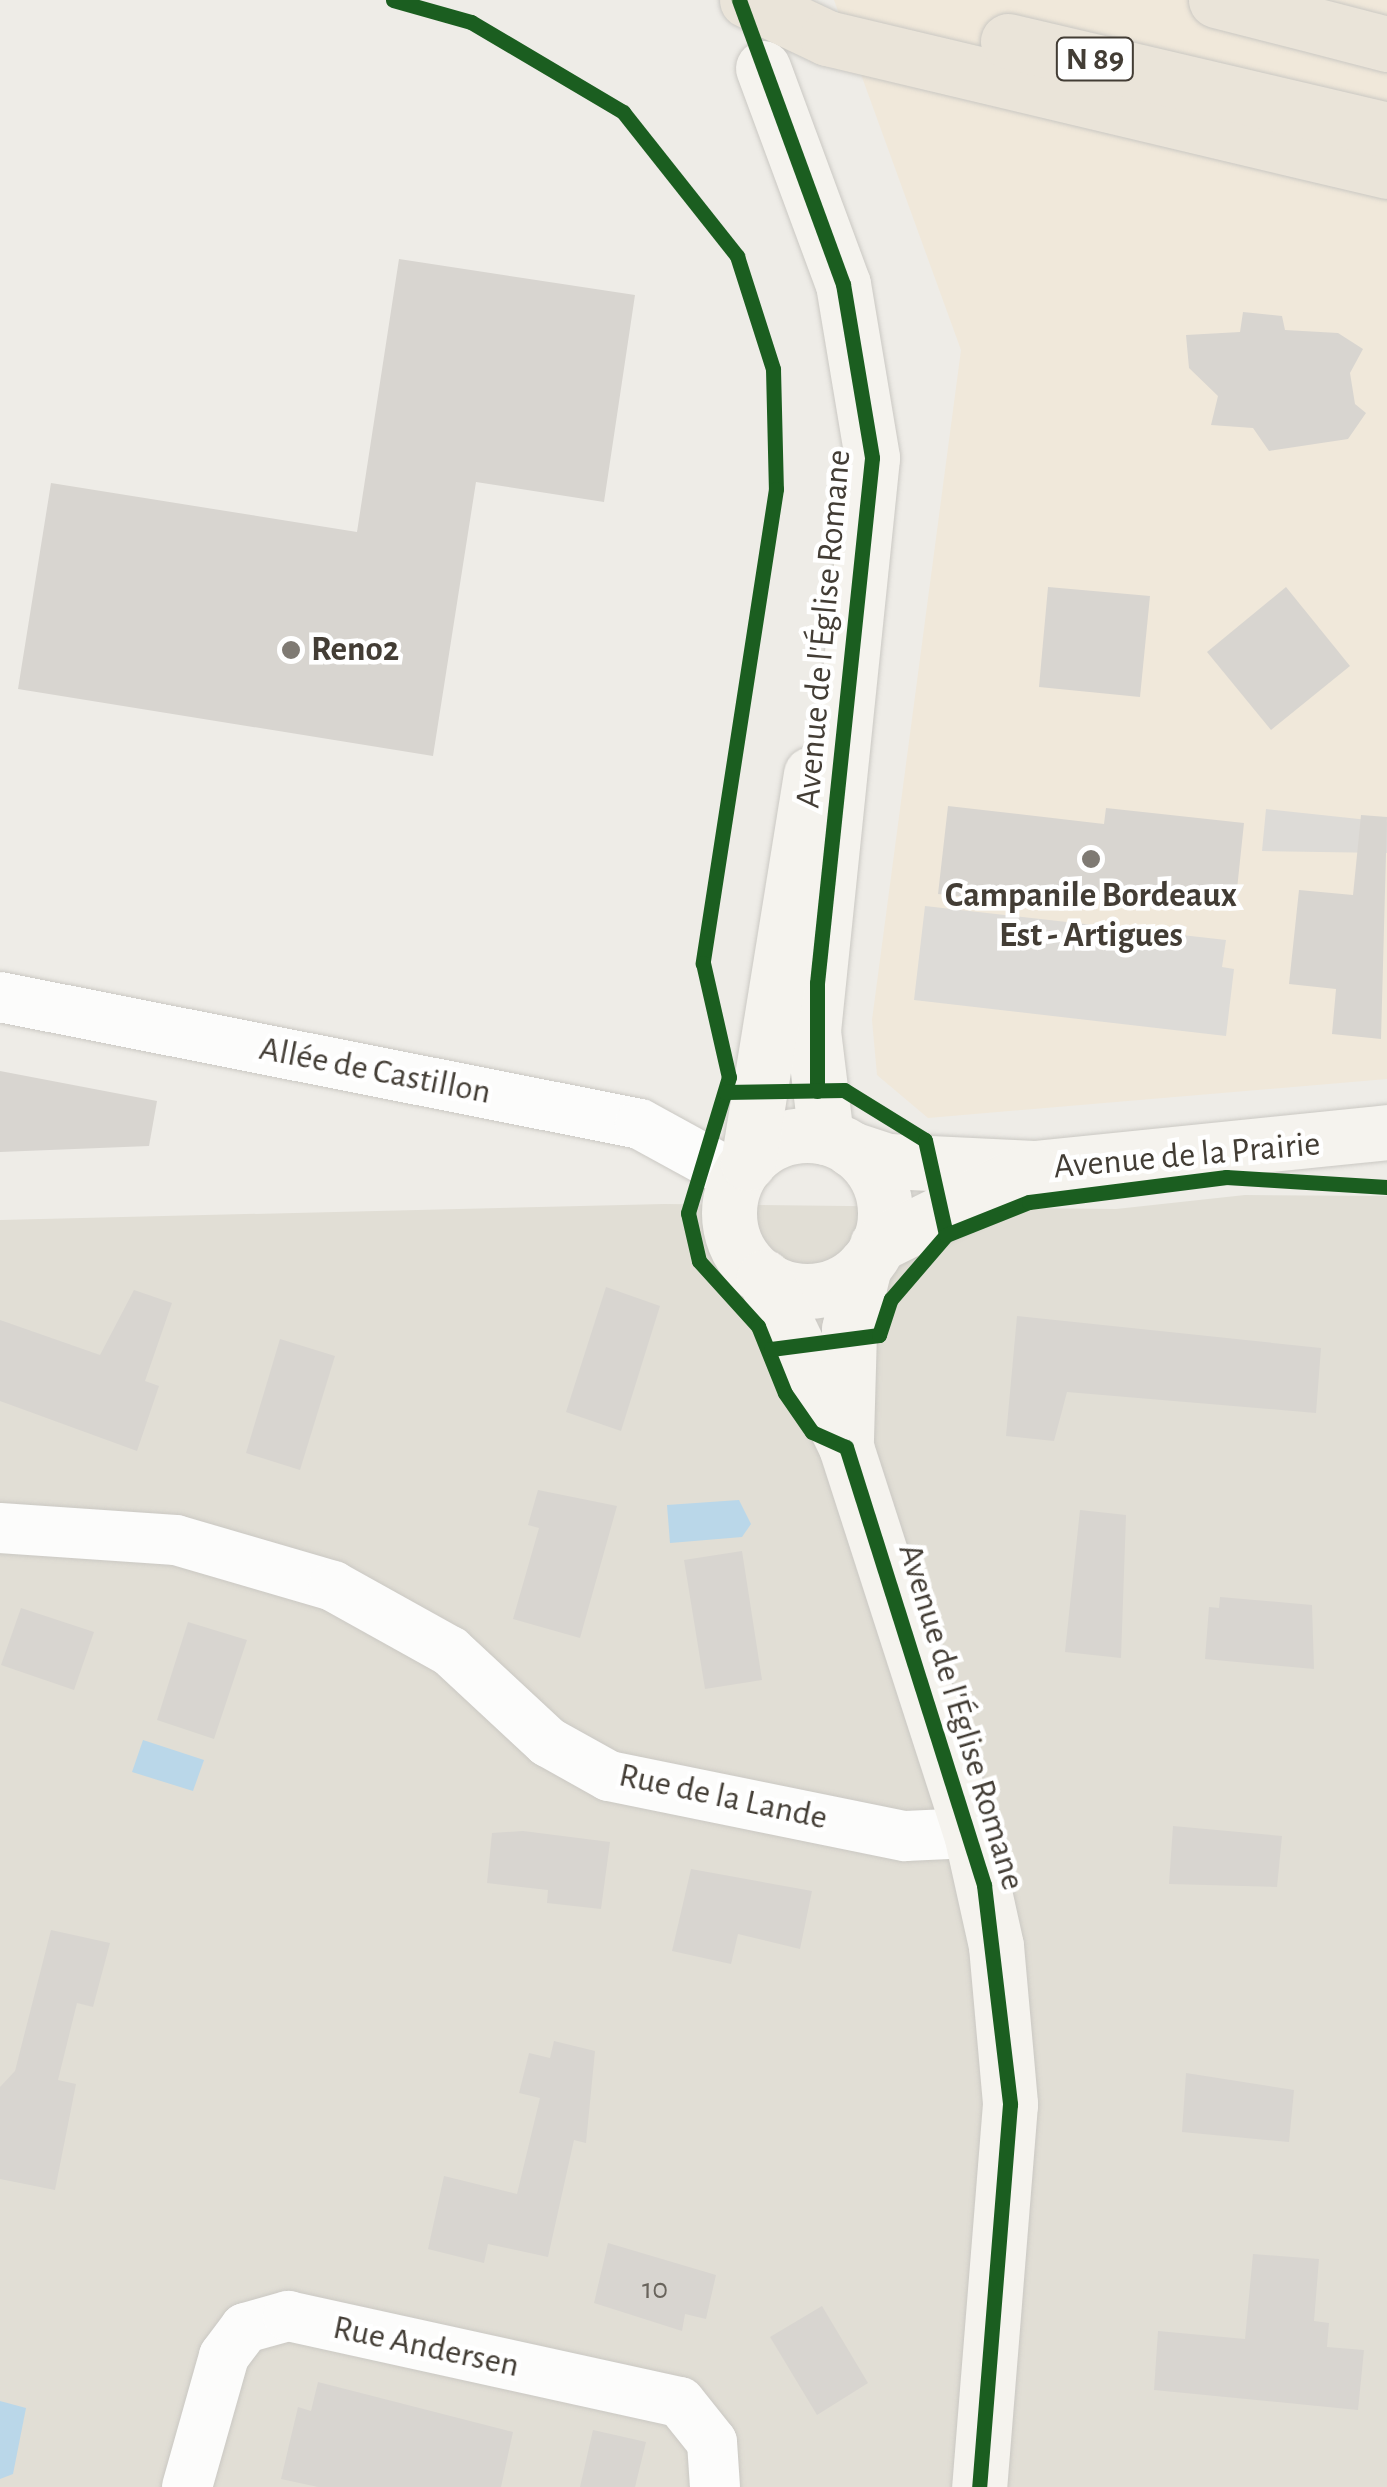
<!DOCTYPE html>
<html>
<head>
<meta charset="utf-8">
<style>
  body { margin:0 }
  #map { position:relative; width:1387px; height:2487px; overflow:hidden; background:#eeece7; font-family:"Alegreya Sans",sans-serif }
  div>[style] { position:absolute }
  .residential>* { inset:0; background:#e1ded5 }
  .commercial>* { inset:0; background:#f0e8da }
  .parking>* { inset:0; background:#dddbd7 }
  .water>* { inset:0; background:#bad7e9 }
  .building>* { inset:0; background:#d8d5d0 }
  .roads { filter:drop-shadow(0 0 2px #cac8c3) drop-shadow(0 0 2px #cac8c3) }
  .street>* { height:50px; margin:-25px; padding:0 25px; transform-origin:25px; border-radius:25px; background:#fcfcfb }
  .secondary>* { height:55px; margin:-27.5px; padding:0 27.5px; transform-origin:27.5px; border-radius:27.5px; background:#f5f3ee }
  .secondary>.ring { margin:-27.5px; padding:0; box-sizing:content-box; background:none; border:55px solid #f5f3ee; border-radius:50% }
  .highway>* { height:55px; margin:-27.5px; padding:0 27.5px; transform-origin:27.5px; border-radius:27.5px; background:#eae4d9 }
  .cycleway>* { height:15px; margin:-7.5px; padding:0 7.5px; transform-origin:7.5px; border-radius:7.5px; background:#1b5e20 }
  .dots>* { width:28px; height:28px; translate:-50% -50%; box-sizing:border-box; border:5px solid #fff; border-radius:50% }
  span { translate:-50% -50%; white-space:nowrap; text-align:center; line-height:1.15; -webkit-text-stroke:9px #fff; paint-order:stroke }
  .number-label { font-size:30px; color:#69645c }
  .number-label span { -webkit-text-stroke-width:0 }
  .shield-label span { padding:2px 8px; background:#fff; border:2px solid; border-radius:8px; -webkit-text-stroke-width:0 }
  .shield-label { font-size:32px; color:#433d35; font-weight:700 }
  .street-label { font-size:35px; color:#433d35 }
  .poi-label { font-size:35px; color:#433d35; font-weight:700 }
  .left { translate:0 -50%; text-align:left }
</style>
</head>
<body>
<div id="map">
  <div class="residential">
    <div style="clip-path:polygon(1245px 1195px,1387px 1196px,1387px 2487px,0 2487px,0 1220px,664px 1204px,1116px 1209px)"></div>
  </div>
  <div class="commercial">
    <div style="clip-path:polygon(834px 0,1387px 0,1387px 1079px,928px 1118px,877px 1075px,872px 1020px,961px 350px)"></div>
  </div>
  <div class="parking">
    <div style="clip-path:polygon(1266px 809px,1387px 822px,1387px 853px,1262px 851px)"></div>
    <div style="clip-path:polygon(925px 906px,1226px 940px,1222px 967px,1234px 969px,1226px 1036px,914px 1000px)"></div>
  </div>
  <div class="water">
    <div style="clip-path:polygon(739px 1500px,751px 1524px,742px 1537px,670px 1543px,667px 1505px)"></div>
    <div style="clip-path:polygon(143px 1740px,204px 1760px,193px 1791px,132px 1772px)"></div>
    <div style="clip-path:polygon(0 2401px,26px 2408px,13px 2474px,0 2479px)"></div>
  </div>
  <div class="building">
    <div style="clip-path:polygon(399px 259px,635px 295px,604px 502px,476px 482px,433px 756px,18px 689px,51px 483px,357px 532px)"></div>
    <div style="clip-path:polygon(1243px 312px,1282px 316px,1285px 330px,1338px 333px,1363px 349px,1350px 373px,1355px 404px,1366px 413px,1348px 439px,1269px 451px,1253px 428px,1211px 425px,1218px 396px,1189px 368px,1186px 335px,1240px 332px)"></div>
    <div style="clip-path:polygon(1048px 587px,1150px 596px,1140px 697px,1039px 687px)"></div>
    <div style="clip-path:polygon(1286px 587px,1350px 666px,1271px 730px,1207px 652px)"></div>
    <div style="clip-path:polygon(948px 806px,1104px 824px,1106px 808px,1244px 823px,1235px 908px,1097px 895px,1095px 910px,938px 894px)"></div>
    <div style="clip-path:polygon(1361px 815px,1387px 817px,1381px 1039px,1332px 1034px,1336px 989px,1289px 984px,1299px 890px,1353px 895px)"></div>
    <div style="clip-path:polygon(0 1071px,157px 1101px,149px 1146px,0 1152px)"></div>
    <div style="clip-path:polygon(606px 1287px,660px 1306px,621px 1431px,566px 1412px)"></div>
    <div style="clip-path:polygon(134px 1290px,172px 1303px,145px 1381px,159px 1386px,137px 1451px,0 1401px,0 1320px,100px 1355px)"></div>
    <div style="clip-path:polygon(1017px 1316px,1321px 1348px,1316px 1413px,1067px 1392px,1054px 1441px,1006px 1436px)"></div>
    <div style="clip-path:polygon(280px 1339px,335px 1356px,300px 1470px,246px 1453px)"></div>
    <div style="clip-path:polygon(538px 1490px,617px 1506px,580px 1638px,513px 1619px,539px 1528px,528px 1525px)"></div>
    <div style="clip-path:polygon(1080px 1510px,1126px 1515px,1121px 1658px,1065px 1652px)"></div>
    <div style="clip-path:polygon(742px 1551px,762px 1680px,705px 1689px,684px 1560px)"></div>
    <div style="clip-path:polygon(1220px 1597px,1312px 1605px,1314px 1669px,1205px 1659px,1209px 1607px,1219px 1608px)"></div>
    <div style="clip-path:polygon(21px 1608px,94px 1632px,74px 1690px,1px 1665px)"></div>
    <div style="clip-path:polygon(188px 1622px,247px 1640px,214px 1739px,157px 1720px)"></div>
    <div style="clip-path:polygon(1173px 1826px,1282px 1836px,1277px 1887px,1169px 1884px)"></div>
    <div style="clip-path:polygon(523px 1831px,610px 1842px,601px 1909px,547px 1903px,548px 1890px,487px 1883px,492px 1833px)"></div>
    <div style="clip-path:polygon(691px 1869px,812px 1891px,800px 1949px,738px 1934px,731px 1964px,672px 1951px)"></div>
    <div style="clip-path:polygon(51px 1930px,110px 1943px,93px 2007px,77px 2003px,58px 2080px,76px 2084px,55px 2190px,0 2179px,0 2087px,15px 2071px)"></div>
    <div style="clip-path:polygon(554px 2041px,595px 2051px,586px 2143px,574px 2140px,548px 2257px,488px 2244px,484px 2263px,428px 2249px,444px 2176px,517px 2194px,540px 2098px,519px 2093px,529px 2053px,550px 2058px)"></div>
    <div style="clip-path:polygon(1186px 2073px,1294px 2090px,1289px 2142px,1182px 2132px)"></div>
    <div style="clip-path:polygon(608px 2243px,716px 2275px,706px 2319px,685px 2314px,682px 2331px,594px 2303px)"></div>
    <div style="clip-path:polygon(1253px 2254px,1319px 2259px,1314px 2321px,1329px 2323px,1327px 2347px,1364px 2350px,1358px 2410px,1154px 2390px,1158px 2331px,1245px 2339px)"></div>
    <div style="clip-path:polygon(822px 2306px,868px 2383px,817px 2415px,770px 2337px)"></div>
    <div style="clip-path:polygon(318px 2382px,513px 2432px,501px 2487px,318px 2487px,281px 2479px,298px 2407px,311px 2411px)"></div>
    <div style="clip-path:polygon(593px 2430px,646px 2442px,635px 2487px,580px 2487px)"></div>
  </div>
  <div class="roads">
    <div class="street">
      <div style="left:0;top:997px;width:652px;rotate:11.22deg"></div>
      <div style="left:640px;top:1124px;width:111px;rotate:28.7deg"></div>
      <div style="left:0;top:1528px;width:176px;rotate:3.9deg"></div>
      <div style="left:176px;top:1540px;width:164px;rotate:16.3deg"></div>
      <div style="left:333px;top:1586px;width:134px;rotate:29.1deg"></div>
      <div style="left:450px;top:1651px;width:134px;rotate:42.9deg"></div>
      <div style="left:548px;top:1742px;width:70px;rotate:29.1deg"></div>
      <div style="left:609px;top:1776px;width:302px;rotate:11.5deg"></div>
      <div style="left:905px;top:1836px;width:66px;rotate:-2.6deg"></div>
      <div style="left:187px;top:2487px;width:136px;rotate:-74.2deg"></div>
      <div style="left:224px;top:2356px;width:35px;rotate:-53deg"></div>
      <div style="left:245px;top:2328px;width:45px;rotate:-15.6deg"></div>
      <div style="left:288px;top:2316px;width:401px;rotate:12.4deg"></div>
      <div style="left:680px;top:2402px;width:51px;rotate:51.3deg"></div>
      <div style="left:712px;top:2442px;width:45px;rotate:86.2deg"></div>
    </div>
    <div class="secondary">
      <div style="left:763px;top:68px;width:230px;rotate:69.7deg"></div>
      <div style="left:843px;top:284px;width:176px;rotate:80.5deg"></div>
      <div style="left:872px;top:458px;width:576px;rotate:95.88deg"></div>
      <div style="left:813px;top:1031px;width:107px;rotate:83deg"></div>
      <div class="ring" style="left:729px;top:1135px;width:101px;height:101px"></div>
      <div style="left:851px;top:1149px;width:39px;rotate:18deg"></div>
      <div style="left:888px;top:1161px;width:146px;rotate:2.7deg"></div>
      <div style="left:1034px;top:1168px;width:355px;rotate:-5.8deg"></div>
      <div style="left:748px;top:1163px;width:394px;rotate:-80.8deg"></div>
      <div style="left:877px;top:1245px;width:172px;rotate:-26.3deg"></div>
      <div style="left:764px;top:1277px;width:189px;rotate:64.2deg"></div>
      <div style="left:846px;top:1447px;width:406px;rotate:72.1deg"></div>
      <div style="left:971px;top:1833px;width:116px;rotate:77.5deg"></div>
      <div style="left:996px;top:1946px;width:159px;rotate:84.9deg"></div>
      <div style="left:1010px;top:2104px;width:384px;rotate:94.6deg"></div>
      <div style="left:846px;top:1439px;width:110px;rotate:-88.4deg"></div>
      <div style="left:849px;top:1329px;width:65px;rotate:-76.6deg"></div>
    </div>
    <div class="highway">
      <div style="left:747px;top:0;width:89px;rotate:25.4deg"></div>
      <div style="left:827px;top:38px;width:576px;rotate:13.36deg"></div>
      <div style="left:1216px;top:0;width:177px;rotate:14.4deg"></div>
      <div style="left:1008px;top:41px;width:389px;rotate:13.2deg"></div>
    </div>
  </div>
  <div class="cycleway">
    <div style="left:393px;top:0;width:81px;rotate:15.8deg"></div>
    <div style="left:471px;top:22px;width:177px;rotate:30.6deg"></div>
    <div style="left:623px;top:112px;width:184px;rotate:51.6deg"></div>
    <div style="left:737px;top:256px;width:119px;rotate:72.3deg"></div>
    <div style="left:773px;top:369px;width:120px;rotate:88.6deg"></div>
    <div style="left:776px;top:489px;width:480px;rotate:98.8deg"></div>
    <div style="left:703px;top:963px;width:117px;rotate:77.2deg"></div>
    <div style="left:729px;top:1077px;width:142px;rotate:106.8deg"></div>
    <div style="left:688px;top:1213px;width:49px;rotate:77.1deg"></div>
    <div style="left:699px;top:1261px;width:88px;rotate:47.8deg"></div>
    <div style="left:758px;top:1326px;width:72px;rotate:68.1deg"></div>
    <div style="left:785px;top:1393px;width:47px;rotate:55.3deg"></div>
    <div style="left:812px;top:1432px;width:37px;rotate:24deg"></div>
    <div style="left:846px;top:1447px;width:459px;rotate:72.5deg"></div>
    <div style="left:984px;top:1885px;width:221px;rotate:83.2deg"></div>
    <div style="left:1010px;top:2104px;width:384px;rotate:94.6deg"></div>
    <div style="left:739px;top:0;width:302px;rotate:69.9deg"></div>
    <div style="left:843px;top:284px;width:176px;rotate:80.5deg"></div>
    <div style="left:872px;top:458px;width:528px;rotate:95.98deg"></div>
    <div style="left:817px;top:983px;width:108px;rotate:90deg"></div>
    <div style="left:725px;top:1092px;width:119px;rotate:-1deg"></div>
    <div style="left:844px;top:1090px;width:95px;rotate:31.7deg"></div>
    <div style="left:925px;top:1140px;width:97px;rotate:77.5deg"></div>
    <div style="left:771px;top:1349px;width:109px;rotate:-7.4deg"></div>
    <div style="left:879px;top:1335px;width:38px;rotate:-72deg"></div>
    <div style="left:891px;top:1299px;width:84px;rotate:-49.3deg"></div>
    <div style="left:946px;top:1235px;width:89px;rotate:-21.7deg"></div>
    <div style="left:1029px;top:1202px;width:199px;rotate:-7.2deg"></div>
    <div style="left:1226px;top:1177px;width:161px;rotate:3.6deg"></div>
  </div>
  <div class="dots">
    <div style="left:291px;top:650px;background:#7f7a73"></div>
    <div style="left:1091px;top:859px;background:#7f7a73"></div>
  </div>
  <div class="number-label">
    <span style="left:655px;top:2289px">10</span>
  </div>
  <div class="shield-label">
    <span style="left:1095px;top:59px">N 89</span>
  </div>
  <div class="street-label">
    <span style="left:824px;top:629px;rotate:-85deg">Avenue de l'Église Romane</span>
    <span style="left:375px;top:1071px;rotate:11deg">Allée de Castillon</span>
    <span style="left:1187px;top:1156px;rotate:-5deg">Avenue de la Prairie</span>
    <span style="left:961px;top:1717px;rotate:73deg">Avenue de l'Église Romane</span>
    <span style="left:723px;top:1797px;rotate:12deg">Rue de la Lande</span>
    <span style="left:426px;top:2347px;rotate:12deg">Rue Andersen</span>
  </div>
  <div class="poi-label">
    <span class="left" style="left:311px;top:650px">Reno2</span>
    <span style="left:1091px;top:916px">Campanile Bordeaux<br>Est - Artigues</span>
  </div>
</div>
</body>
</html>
